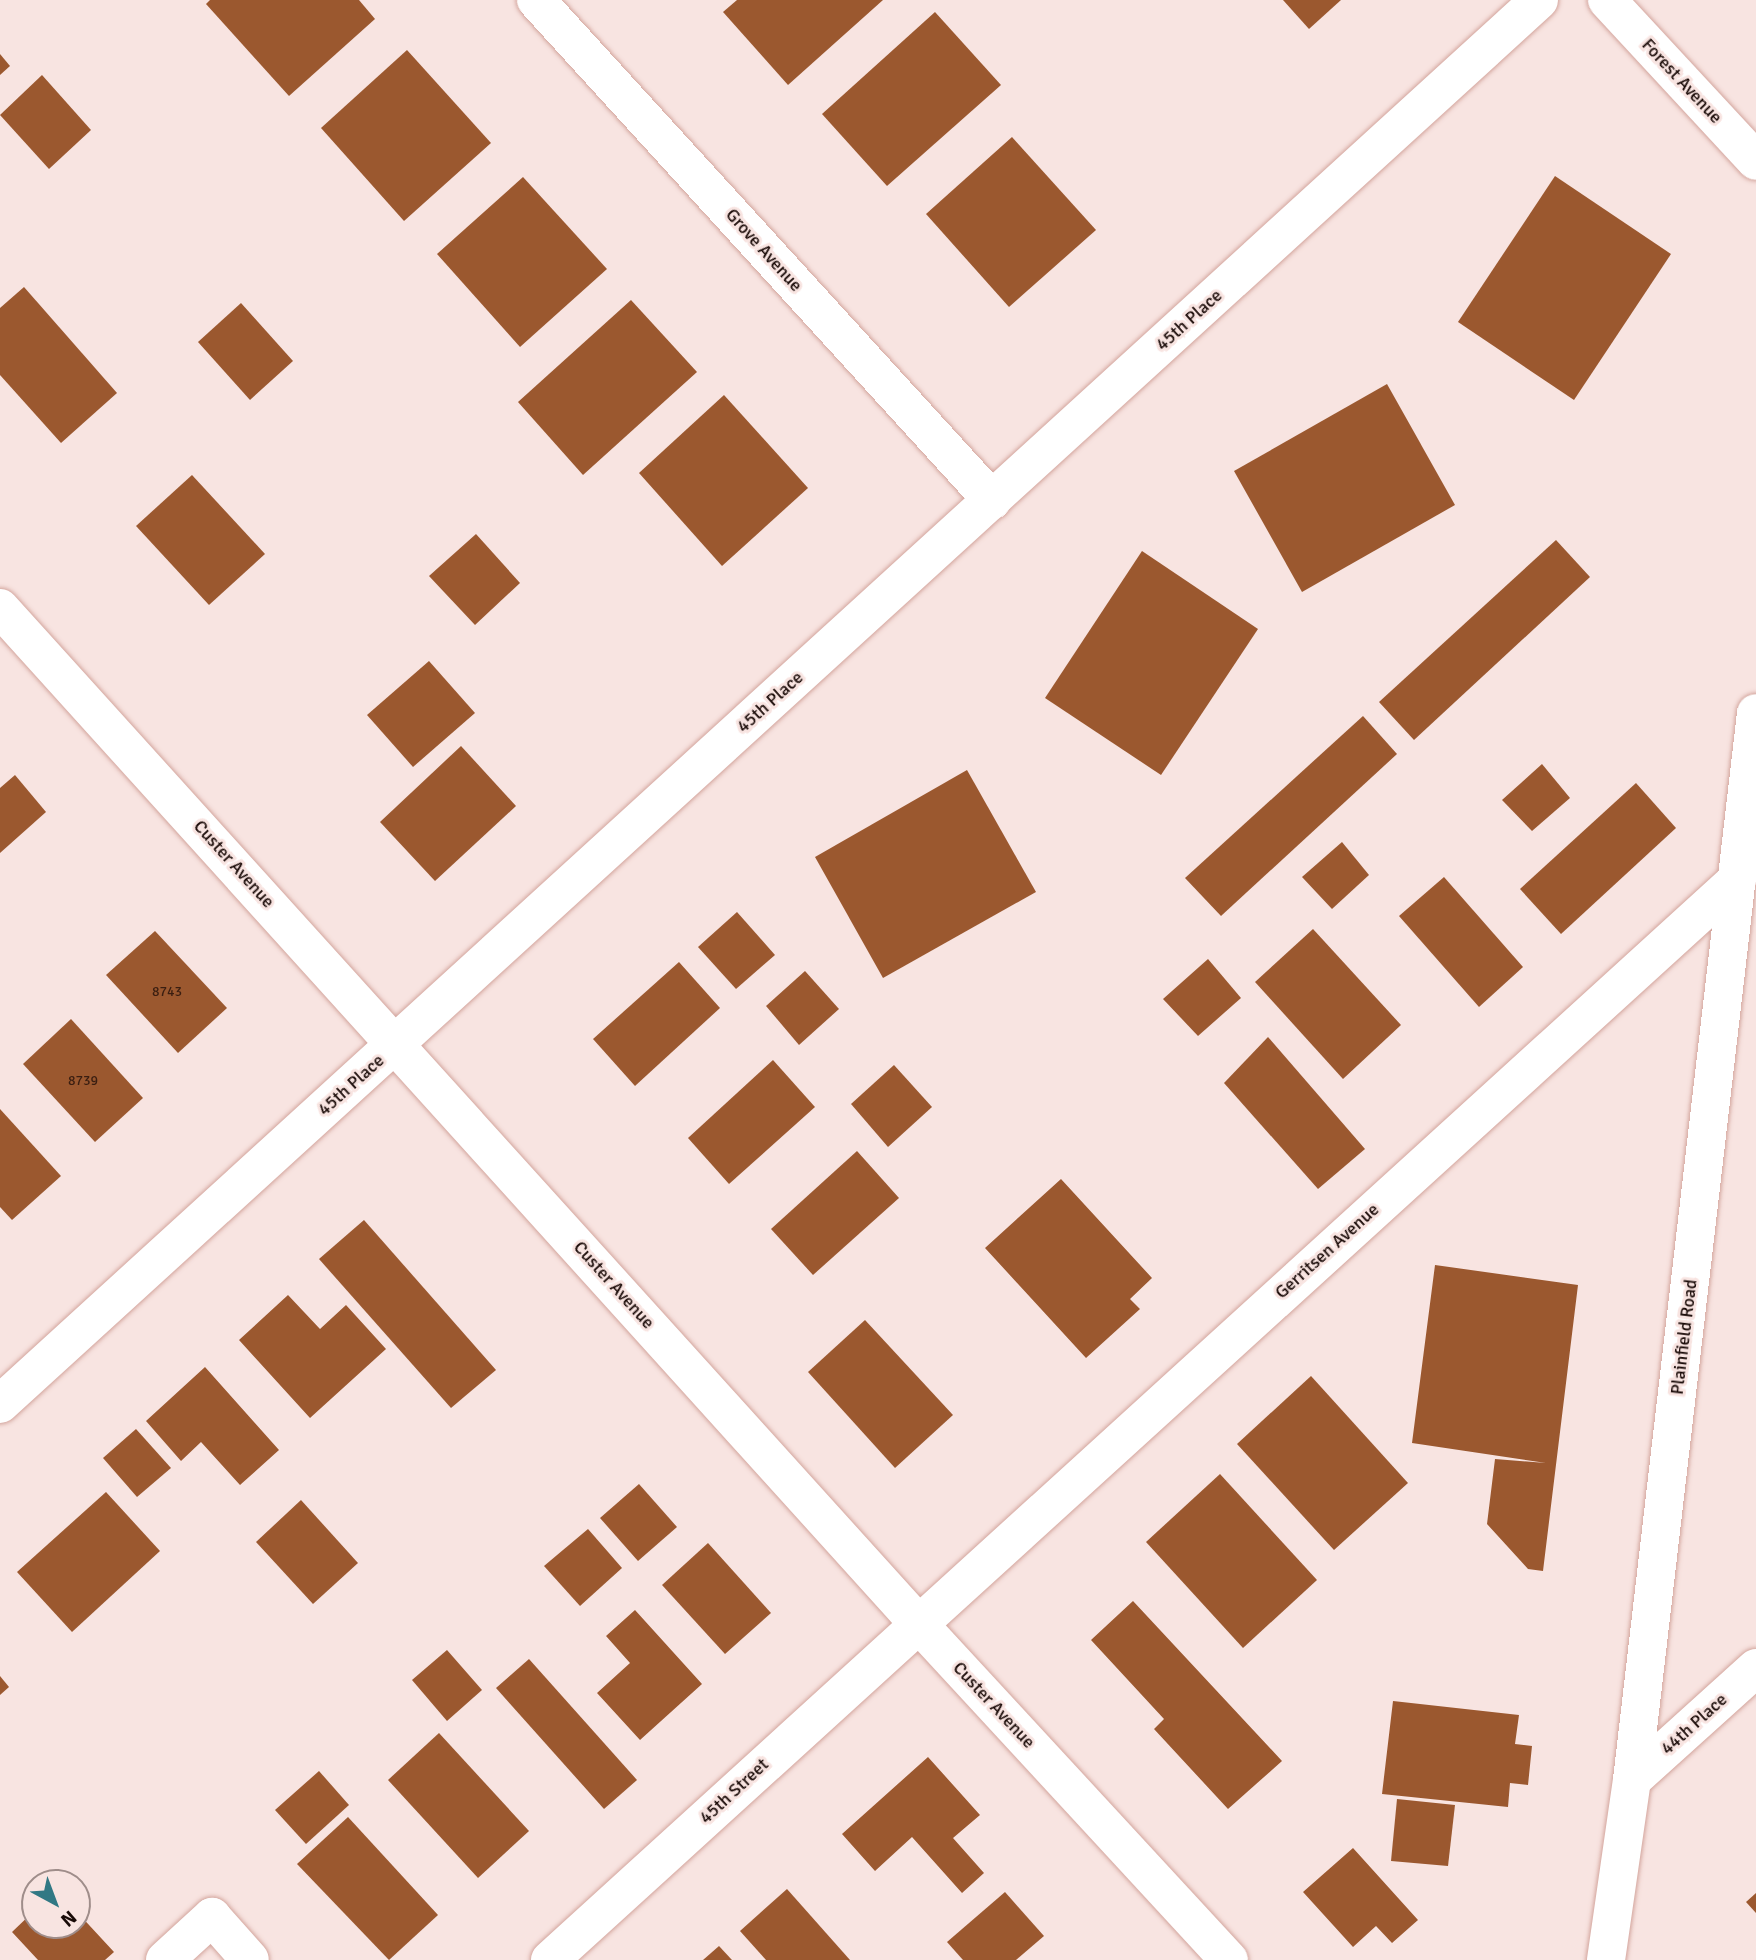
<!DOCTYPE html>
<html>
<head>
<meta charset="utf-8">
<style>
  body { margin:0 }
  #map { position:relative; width:1756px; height:1960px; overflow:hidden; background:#f8e4e1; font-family:Signika,sans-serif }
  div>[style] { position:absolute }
  .building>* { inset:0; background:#9b582f }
  .roads { filter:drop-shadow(0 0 2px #d3a59d) drop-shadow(0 0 2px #d3a59d) }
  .minor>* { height:38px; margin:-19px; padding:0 19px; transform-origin:19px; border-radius:19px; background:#fff }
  span { translate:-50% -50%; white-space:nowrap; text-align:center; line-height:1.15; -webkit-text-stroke:6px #f8e4e1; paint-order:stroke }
  .number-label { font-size:14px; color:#3a1e11 }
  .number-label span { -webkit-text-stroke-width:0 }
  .street-label { font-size:18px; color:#190a07 }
  .north { position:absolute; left:21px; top:1869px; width:70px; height:70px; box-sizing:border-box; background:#f8e4e1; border:2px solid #9f8d8a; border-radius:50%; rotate:139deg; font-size:19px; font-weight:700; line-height:28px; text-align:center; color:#190a07 }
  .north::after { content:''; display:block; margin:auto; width:24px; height:32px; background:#317884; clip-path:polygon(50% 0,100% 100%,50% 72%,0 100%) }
</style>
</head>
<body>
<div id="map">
  <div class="building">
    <div style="clip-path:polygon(210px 0,359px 0,375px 19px,289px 96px,206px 4px)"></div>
    <div style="clip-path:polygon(737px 0,883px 0,788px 85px,723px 12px)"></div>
    <div style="clip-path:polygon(1283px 0,1341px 0,1309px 29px)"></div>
    <div style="clip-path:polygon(935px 12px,1001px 85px,887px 186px,822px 114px)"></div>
    <div style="clip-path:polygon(407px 50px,491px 143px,404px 221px,321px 128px)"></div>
    <div style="clip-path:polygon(0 54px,10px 66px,0 75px)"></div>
    <div style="clip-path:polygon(42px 75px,91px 130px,49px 169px,0 115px)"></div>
    <div style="clip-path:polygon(1012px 137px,1096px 230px,1009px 307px,926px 214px)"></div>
    <div style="clip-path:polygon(1555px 176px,1671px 254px,1574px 400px,1458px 322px)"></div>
    <div style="clip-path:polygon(523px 177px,607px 269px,520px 347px,437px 254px)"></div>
    <div style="clip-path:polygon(24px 287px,117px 393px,61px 443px,0 375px,0 308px)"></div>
    <div style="clip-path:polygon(631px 300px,697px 372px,583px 475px,518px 402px)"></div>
    <div style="clip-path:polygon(241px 303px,293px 361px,250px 400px,198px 342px)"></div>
    <div style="clip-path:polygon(1387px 384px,1455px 505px,1302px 592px,1234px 471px)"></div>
    <div style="clip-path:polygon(724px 395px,808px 488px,722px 566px,639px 473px)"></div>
    <div style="clip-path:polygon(192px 475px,265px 554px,209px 605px,136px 526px)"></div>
    <div style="clip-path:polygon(476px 534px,520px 583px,475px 625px,429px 576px)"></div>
    <div style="clip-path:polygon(1556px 540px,1590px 577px,1414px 740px,1379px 702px)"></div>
    <div style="clip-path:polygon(1142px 551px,1258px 629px,1161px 775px,1045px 698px)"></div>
    <div style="clip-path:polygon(429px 661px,475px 713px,413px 767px,367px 715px)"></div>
    <div style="clip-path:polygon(1363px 716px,1397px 754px,1221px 916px,1185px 878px)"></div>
    <div style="clip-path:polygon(461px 746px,516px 806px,435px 881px,380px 822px)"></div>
    <div style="clip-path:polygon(1542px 764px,1570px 798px,1532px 831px,1502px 800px)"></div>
    <div style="clip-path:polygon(967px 770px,1036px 892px,883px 978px,815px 857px)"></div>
    <div style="clip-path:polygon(15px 775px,46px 812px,0 853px,0 788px)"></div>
    <div style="clip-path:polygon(1636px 783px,1676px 828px,1561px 934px,1520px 889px)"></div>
    <div style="clip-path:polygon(1342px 842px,1369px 875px,1332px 909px,1302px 877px)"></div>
    <div style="clip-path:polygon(1444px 877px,1523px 967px,1479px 1007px,1399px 916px)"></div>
    <div style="clip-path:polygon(737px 912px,775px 955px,736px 989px,698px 947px)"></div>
    <div style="clip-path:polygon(1313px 929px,1401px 1025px,1343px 1079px,1255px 982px)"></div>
    <div style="clip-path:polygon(155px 931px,227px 1008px,178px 1053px,106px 975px)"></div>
    <div style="clip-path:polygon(1208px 959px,1241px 998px,1198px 1036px,1163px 999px)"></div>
    <div style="clip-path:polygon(679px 962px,720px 1008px,635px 1086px,593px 1039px)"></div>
    <div style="clip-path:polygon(805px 971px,839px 1009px,799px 1045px,766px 1006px)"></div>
    <div style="clip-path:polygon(71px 1019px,143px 1098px,95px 1142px,23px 1064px)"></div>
    <div style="clip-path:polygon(1268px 1037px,1365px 1149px,1318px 1189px,1224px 1083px)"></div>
    <div style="clip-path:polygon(773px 1060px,815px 1107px,729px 1184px,688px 1138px)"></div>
    <div style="clip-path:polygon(894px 1065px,932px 1107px,888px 1147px,851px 1104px)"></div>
    <div style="clip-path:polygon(0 1109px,61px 1176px,12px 1220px,0 1207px)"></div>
    <div style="clip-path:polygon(857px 1151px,899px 1198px,813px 1275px,771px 1229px)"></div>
    <div style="clip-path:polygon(1061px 1179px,1152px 1278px,1130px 1299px,1140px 1309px,1086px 1358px,985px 1248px)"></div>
    <div style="clip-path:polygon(364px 1220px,496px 1370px,451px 1408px,319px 1259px)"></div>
    <div style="clip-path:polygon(1435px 1265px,1578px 1285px,1543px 1571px,1528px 1569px,1487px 1524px,1495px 1459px,1546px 1463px,1412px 1443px)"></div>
    <div style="clip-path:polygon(288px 1295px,320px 1329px,346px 1305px,386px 1349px,310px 1418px,239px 1340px)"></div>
    <div style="clip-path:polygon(865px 1320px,953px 1415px,895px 1468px,808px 1372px)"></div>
    <div style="clip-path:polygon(205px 1367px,279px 1450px,240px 1485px,201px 1442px,181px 1461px,146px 1421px)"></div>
    <div style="clip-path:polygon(1311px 1376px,1408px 1483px,1334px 1550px,1237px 1444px)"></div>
    <div style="clip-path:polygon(136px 1429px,171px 1468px,137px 1497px,103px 1458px)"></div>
    <div style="clip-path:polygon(1220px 1474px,1317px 1580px,1243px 1648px,1146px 1542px)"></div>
    <div style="clip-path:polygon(639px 1484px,677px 1527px,638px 1561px,600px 1518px)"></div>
    <div style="clip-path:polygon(106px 1492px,160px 1551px,72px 1632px,17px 1572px)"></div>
    <div style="clip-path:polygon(301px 1500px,358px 1563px,313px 1604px,256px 1542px)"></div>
    <div style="clip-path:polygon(588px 1529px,622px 1568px,580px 1606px,544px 1566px)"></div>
    <div style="clip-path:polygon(708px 1543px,771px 1613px,725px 1654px,662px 1585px)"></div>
    <div style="clip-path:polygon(1133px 1601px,1282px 1761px,1228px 1809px,1154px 1729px,1164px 1719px,1091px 1640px)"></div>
    <div style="clip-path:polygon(635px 1610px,702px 1684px,640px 1740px,597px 1693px,630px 1663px,606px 1636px)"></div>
    <div style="clip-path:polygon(447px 1650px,482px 1690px,447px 1721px,412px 1680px)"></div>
    <div style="clip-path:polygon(529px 1659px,637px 1780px,604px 1809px,496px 1688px)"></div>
    <div style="clip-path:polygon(0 1676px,9px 1687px,0 1695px)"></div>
    <div style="clip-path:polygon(1393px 1701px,1519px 1715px,1515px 1744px,1532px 1746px,1528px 1785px,1510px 1783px,1508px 1807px,1382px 1794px)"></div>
    <div style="clip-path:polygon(439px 1733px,529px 1831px,478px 1878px,388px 1780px)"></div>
    <div style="clip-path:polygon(928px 1757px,980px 1815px,953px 1838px,984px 1873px,962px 1893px,912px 1837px,875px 1871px,842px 1834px)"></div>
    <div style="clip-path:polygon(319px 1771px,349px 1805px,306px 1844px,275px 1810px)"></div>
    <div style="clip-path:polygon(1397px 1799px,1455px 1805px,1448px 1866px,1391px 1861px)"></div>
    <div style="clip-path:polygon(348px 1817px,438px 1915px,389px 1960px,297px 1864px)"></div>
    <div style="clip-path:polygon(1353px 1848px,1418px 1920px,1392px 1943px,1376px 1926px,1353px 1947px,1303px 1892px)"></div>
    <div style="clip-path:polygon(787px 1889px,850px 1960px,766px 1960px,740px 1931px)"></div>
    <div style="clip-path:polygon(1005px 1892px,1044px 1936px,1016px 1960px,963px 1960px,947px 1942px)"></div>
    <div style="clip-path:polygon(1756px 1893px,1756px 1913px,1746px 1902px)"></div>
    <div style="clip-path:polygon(35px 1910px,35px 1925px,77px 1925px,77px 1912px,114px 1952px,105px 1960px,38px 1960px,12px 1932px)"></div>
    <div style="clip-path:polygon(719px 1946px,732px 1960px,703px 1960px)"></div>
  </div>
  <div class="roads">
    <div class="minor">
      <div style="left:536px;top:0;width:677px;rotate:47.64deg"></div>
      <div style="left:1607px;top:0;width:219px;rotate:47.2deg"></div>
      <div style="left:0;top:608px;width:1367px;rotate:47.88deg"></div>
      <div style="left:917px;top:1622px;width:460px;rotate:47.3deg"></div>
      <div style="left:0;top:1404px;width:2083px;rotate:-42.37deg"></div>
      <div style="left:1632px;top:1780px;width:167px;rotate:-42.1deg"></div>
      <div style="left:165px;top:1960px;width:64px;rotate:-42.5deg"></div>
      <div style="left:212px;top:1917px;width:57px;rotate:48.5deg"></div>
      <div style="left:550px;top:1960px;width:1605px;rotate:-42.3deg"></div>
      <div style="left:1606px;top:1960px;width:182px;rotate:-81.8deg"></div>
      <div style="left:1632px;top:1780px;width:1074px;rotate:-83.37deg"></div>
    </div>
  </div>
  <div class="number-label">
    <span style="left:167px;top:992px">8743</span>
    <span style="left:83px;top:1081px">8739</span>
  </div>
  <div class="street-label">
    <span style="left:1682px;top:81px;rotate:47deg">Forest Avenue</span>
    <span style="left:764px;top:250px;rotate:48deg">Grove Avenue</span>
    <span style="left:1189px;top:320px;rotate:-42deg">45th Place</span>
    <span style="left:770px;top:702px;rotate:-42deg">45th Place</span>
    <span style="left:234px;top:864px;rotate:48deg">Custer Avenue</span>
    <span style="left:351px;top:1085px;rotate:-42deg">45th Place</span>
    <span style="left:1327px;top:1251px;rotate:-42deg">Gerritsen Avenue</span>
    <span style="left:614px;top:1285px;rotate:48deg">Custer Avenue</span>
    <span style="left:1684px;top:1337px;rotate:-83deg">Plainfield Road</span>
    <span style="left:994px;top:1705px;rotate:47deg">Custer Avenue</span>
    <span style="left:1694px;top:1724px;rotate:-42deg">44th Place</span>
    <span style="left:734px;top:1791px;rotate:-43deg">45th Street</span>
  </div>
  <div class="north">N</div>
</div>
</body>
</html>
